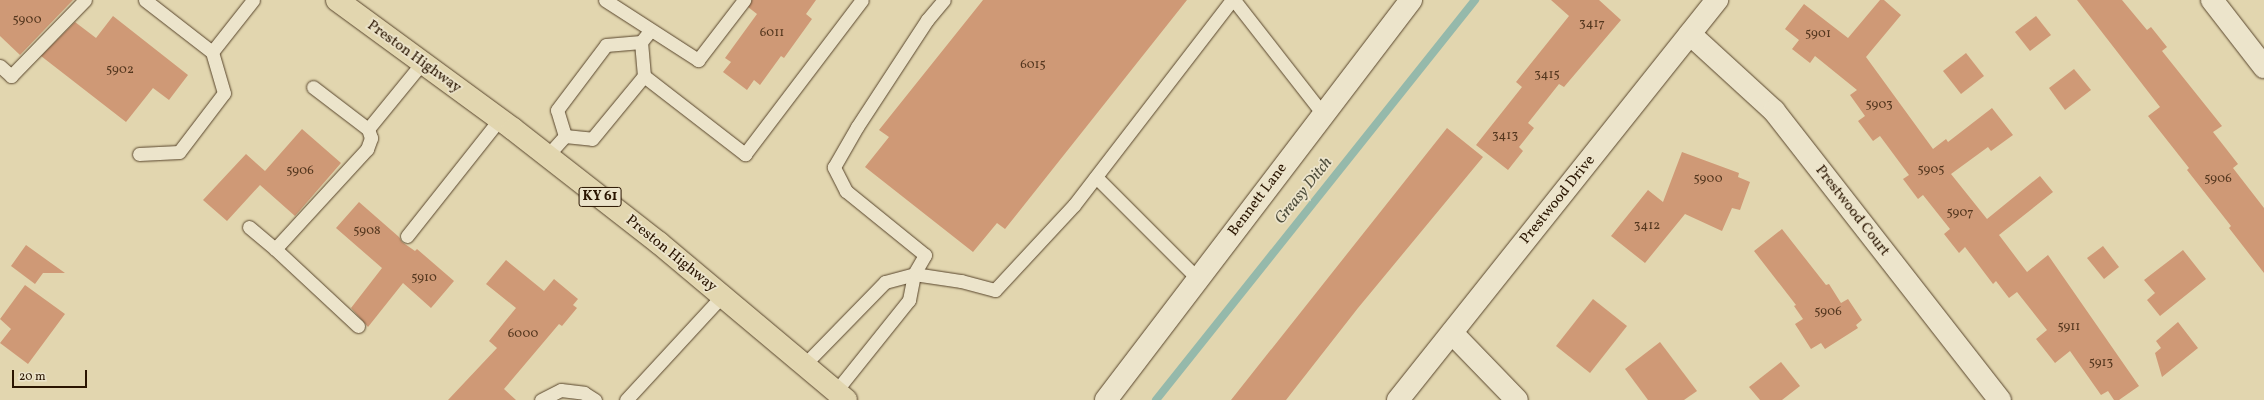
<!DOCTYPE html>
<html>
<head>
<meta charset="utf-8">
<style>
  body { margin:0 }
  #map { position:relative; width:2264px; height:400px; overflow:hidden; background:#e2d6af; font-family:Vollkorn,serif }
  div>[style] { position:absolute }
  .stream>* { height:8px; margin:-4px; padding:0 4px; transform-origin:4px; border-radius:4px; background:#95b9ab }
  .building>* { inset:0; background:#cf9976 }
  .roads { filter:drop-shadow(0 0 1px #58452c) drop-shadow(0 0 1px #58452c) }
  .service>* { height:13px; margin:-6.5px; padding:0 6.5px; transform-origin:6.5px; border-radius:6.5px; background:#ece4cb }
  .minor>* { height:22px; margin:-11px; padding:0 11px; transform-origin:11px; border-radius:11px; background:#ece4cb }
  .primary>* { height:22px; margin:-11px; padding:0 11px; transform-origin:11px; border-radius:11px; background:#e2d6af }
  span { translate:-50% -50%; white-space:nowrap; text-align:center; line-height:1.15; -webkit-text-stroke:3.5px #ece4cb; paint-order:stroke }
  .number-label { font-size:13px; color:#53361e }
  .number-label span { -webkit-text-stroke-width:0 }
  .shield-label span { padding:1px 3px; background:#ece4cb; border:1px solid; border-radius:3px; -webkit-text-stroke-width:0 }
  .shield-label { font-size:14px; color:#2a1501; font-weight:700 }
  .street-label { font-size:15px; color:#2a1501 }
  .water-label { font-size:16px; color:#4f4e3c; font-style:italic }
  .scale { position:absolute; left:12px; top:370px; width:75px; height:18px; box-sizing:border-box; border:2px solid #2a1501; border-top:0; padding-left:5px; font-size:12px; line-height:14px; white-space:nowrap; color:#2a1501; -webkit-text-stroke:3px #ece4cb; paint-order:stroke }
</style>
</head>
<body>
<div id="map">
  <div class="stream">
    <div style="left:1156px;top:400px;width:512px;rotate:-51.43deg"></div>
  </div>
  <div class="building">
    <div style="clip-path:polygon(0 0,73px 0,20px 55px,0 36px)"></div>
    <div style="clip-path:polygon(752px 0,816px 0,806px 14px,812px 19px,784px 58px,781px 56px,760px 85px,754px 80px,747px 90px,723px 72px,731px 62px,725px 58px,757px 14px,748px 7px)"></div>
    <div style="clip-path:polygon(983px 0,1187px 0,1005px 229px,997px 223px,973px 252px,865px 167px,889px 137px,879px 130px)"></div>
    <div style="clip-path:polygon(1551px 0,1599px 0,1621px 20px,1564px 87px,1559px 84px,1528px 123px,1534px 128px,1519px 147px,1523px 151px,1508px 170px,1476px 145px,1522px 87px,1516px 82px,1569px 16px)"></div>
    <div style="clip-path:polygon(1880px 0,1884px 0,1901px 15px,1866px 57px,1933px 149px,1946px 139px,1948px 142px,1992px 108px,2013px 135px,1991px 151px,1988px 147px,1951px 174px,1987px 219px,2040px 176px,2053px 192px,1999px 235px,2027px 272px,2048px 255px,2139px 386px,2119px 400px,2114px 400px,2108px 391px,2101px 395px,2070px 351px,2055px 363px,2036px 339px,2047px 330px,2017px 292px,2009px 298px,1996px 281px,1993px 284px,1965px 247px,1959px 253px,1944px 234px,1950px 229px,1923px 195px,1918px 199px,1903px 179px,1909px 175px,1880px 136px,1873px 141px,1858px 121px,1865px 116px,1850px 95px,1857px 90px,1815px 56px,1810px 63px,1792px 49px,1799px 40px,1785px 29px,1804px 4px,1848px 38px)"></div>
    <div style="clip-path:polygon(2077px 0,2122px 0,2147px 30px,2151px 27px,2167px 47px,2162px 51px,2222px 126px,2213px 132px,2238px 164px,2233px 168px,2264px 208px,2264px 273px,2229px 228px,2231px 226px,2187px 170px,2189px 168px,2148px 116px,2160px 107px)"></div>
    <div style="clip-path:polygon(113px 16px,188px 75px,169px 100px,153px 88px,126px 122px,41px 56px,75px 22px,96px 38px)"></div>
    <div style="clip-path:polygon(2036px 16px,2051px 35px,2030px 51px,2015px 32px)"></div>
    <div style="clip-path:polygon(1966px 53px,1984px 76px,1961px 94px,1943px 71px)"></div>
    <div style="clip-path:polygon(2074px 69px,2091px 90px,2065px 110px,2049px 88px)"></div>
    <div style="clip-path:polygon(1447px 128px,1483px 157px,1358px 308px,1286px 400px,1231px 400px)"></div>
    <div style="clip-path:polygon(302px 129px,341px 163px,295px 216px,260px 185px,227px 221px,203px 200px,246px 154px,265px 171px)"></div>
    <div style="clip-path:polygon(1682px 152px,1739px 173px,1738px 177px,1750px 182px,1740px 210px,1732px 208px,1722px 231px,1685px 214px,1645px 263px,1611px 236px,1648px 190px,1663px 202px)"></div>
    <div style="clip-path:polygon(359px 202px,399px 237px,402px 242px,415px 251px,417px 249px,454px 281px,431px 308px,403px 283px,368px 327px,351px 308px,382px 268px,336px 228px)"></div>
    <div style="clip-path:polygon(1782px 229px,1826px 285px,1829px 284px,1841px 303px,1848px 299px,1862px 320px,1856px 325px,1858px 328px,1825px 349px,1821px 343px,1811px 349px,1795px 324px,1803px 319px,1794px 306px,1796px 305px,1754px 251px)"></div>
    <div style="clip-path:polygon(26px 245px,51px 263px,65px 273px,43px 273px,35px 284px,11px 266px)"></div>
    <div style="clip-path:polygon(2103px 246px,2119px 267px,2104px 279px,2087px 258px)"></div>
    <div style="clip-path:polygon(2183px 250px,2206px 279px,2160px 316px,2147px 300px,2155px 293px,2144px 280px)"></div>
    <div style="clip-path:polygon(506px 260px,544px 291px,554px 279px,578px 299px,573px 305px,577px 308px,562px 326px,559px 324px,504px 389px,516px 400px,448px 400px,497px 348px,489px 341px,516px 308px,486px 284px)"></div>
    <div style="clip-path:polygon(25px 285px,65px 314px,28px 364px,0 343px,11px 329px,0 319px)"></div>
    <div style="clip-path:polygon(1593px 299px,1627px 326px,1590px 373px,1556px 346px)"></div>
    <div style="clip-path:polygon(2178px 322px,2198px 348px,2162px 377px,2155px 353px,2161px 348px,2156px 341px)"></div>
    <div style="clip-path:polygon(1660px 342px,1697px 391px,1684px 400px,1648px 400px,1625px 369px)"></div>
    <div style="clip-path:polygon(1781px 362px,1800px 386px,1782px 400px,1760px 400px,1749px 387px)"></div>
  </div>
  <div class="roads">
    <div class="service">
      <div style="left:145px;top:0;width:85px;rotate:37.8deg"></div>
      <div style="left:212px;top:52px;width:66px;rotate:-51.7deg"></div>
      <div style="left:605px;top:0;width:111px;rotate:32.8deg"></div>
      <div style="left:698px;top:60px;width:76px;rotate:-52.5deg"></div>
      <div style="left:1234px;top:0;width:145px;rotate:52deg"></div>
      <div style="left:0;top:66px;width:15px;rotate:42deg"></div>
      <div style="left:11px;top:76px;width:106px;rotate:-45.8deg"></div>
      <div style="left:644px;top:76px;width:128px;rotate:37.7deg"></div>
      <div style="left:745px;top:154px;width:193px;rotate:-52.8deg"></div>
      <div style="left:313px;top:87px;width:69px;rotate:37.4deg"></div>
      <div style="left:565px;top:136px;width:27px;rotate:6deg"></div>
      <div style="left:592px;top:139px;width:82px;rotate:-50.5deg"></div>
      <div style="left:644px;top:76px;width:34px;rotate:-95deg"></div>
      <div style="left:641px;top:42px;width:14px;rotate:-51deg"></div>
      <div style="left:565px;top:136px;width:27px;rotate:-107deg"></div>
      <div style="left:557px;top:110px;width:81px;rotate:-53deg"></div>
      <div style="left:606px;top:45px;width:35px;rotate:-5deg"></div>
      <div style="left:139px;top:154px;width:40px;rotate:-2.9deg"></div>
      <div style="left:179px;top:152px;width:74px;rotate:-52.7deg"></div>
      <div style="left:224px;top:93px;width:43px;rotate:-106.3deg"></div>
      <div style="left:547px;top:156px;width:27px;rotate:-48deg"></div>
      <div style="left:1096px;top:177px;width:144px;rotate:45deg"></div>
      <div style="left:249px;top:227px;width:34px;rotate:40deg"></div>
      <div style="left:407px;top:236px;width:148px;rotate:-51.6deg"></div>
      <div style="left:358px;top:326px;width:113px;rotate:-137.1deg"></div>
      <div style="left:275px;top:249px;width:136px;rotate:-47.4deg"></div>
      <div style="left:367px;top:149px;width:12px;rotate:-70deg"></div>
      <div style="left:371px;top:138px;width:9px;rotate:-108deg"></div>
      <div style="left:368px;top:129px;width:85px;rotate:-50.7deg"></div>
      <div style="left:804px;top:365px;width:116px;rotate:-45.7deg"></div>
      <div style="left:885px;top:282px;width:30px;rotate:-15deg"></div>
      <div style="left:914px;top:274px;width:48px;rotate:8.5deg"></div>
      <div style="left:961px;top:281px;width:35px;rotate:15deg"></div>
      <div style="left:995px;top:290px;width:116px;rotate:-47.1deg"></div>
      <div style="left:1074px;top:205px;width:259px;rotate:-52.4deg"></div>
      <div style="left:836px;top:391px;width:117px;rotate:-51.3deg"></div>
      <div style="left:909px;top:300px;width:26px;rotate:-79deg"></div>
      <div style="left:914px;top:274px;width:22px;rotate:-60deg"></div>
      <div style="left:925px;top:255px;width:102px;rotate:-141deg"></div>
      <div style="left:846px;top:191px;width:27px;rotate:-117deg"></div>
      <div style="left:834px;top:167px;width:46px;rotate:-60.1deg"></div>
      <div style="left:857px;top:127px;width:128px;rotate:-56.8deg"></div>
      <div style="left:927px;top:20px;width:26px;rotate:-50deg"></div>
      <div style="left:541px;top:400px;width:22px;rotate:-27deg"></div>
      <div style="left:561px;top:390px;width:23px;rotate:7deg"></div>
      <div style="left:584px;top:393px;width:13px;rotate:32deg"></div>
      <div style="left:626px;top:400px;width:142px;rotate:-47.3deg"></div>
    </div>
    <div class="minor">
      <div style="left:2212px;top:0;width:85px;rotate:52.2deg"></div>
      <div style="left:1690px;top:34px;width:114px;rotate:42.5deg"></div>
      <div style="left:1774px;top:111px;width:367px;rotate:52deg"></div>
      <div style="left:1452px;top:333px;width:93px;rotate:45.9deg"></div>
      <div style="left:1106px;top:400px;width:503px;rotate:-52.67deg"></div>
      <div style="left:1398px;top:400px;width:512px;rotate:-51.43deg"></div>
    </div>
    <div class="primary">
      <div style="left:337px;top:0;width:218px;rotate:36.2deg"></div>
      <div style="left:513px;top:129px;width:185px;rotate:38deg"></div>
      <div style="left:659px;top:243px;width:244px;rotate:40deg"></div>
    </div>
  </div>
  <div class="number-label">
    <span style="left:27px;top:20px">5900</span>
    <span style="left:1592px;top:24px">3417</span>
    <span style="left:772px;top:33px">6011</span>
    <span style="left:1818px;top:34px">5901</span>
    <span style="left:1033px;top:65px">6015</span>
    <span style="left:120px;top:70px">5902</span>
    <span style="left:1547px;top:75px">3415</span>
    <span style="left:1879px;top:105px">5903</span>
    <span style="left:1505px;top:136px">3413</span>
    <span style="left:1931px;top:170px">5905</span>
    <span style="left:300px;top:171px">5906</span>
    <span style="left:1708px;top:179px">5900</span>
    <span style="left:2218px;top:179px">5906</span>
    <span style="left:1960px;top:213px">5907</span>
    <span style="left:1647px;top:226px">3412</span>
    <span style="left:367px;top:231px">5908</span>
    <span style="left:424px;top:278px">5910</span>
    <span style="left:1828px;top:312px">5906</span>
    <span style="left:2069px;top:327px">5911</span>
    <span style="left:523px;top:334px">6000</span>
    <span style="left:2101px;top:363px">5913</span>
  </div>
  <div class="shield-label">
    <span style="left:600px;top:197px">KY 61</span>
  </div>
  <div class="street-label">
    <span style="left:414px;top:57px;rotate:36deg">Preston Highway</span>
    <span style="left:1258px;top:200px;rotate:-53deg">Bennett Lane</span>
    <span style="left:1558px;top:200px;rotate:-51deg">Prestwood Drive</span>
    <span style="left:1852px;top:211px;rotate:52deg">Prestwood Court</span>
    <span style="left:671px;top:254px;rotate:39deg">Preston Highway</span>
  </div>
  <div class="water-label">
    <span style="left:1304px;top:191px;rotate:-51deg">Greasy Ditch</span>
  </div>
  <div class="scale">20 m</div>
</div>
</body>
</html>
